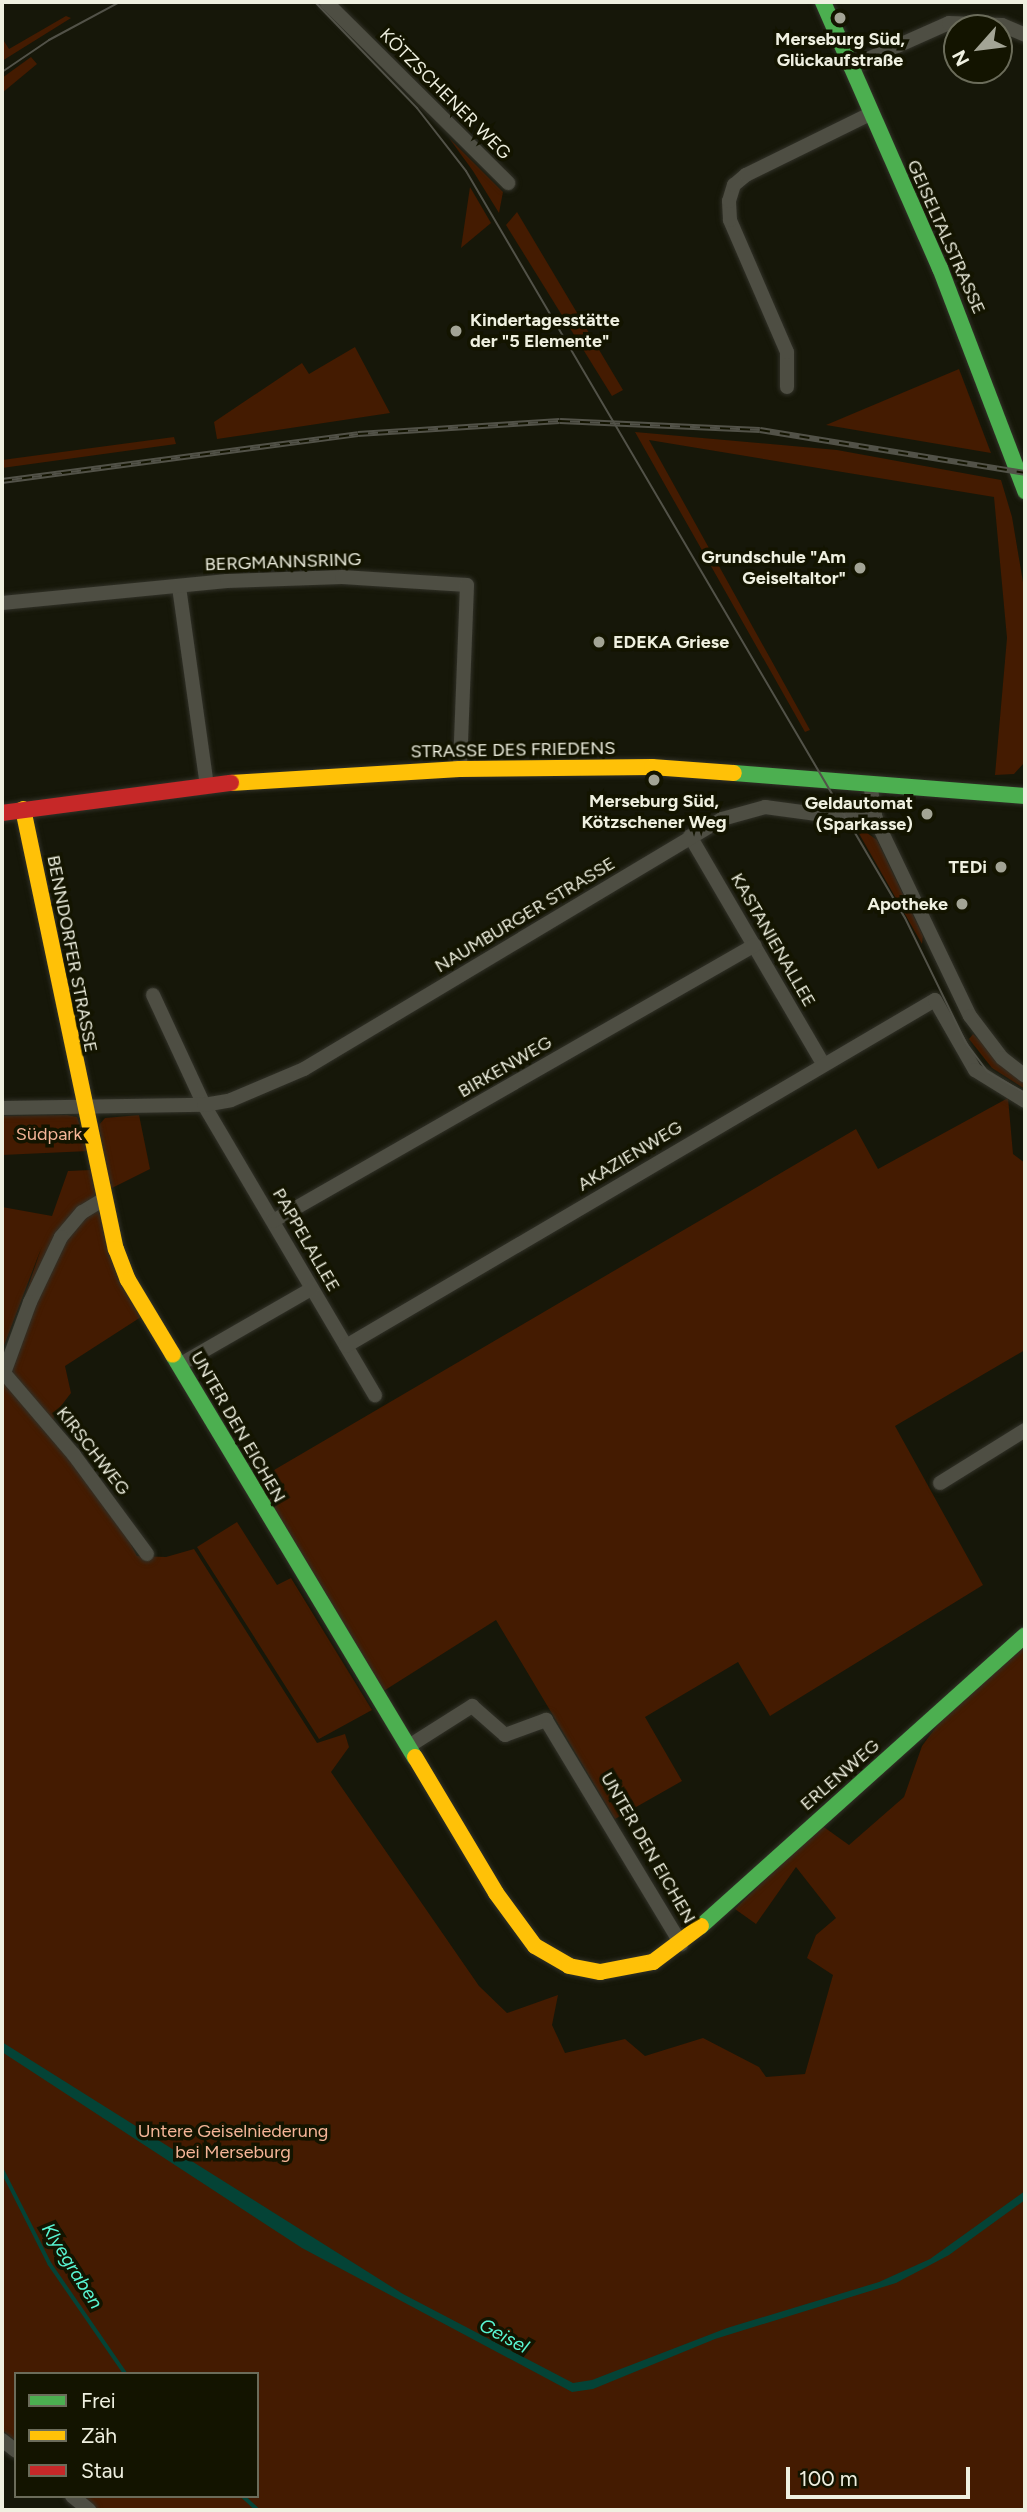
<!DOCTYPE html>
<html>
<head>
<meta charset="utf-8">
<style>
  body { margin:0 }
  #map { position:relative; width:1027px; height:2512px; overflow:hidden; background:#161709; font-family:Figtree,sans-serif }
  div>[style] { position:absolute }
  .green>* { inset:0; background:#441b01 }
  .water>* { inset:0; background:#044336 }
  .stream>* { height:3.5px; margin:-1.75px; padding:0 1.75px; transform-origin:1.75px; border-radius:1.75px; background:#044336 }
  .roads { filter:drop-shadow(0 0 2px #313128) drop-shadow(0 0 2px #313128) }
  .street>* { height:14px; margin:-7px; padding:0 7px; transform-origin:7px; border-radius:7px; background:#4e4e43 }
  .fast>* { height:16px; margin:-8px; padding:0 8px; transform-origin:8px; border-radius:8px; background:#4caf50 }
  .slow>* { height:16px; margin:-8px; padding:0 8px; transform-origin:8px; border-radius:8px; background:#ffc107 }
  .jam>* { height:16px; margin:-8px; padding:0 8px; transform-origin:8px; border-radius:8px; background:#c62828 }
  .tram>* { height:2px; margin:-1px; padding:0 1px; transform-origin:1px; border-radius:1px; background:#525248 }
  .rail>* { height:6px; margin-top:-3px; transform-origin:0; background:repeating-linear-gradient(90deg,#131400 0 10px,#525248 0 20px); box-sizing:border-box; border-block:2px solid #525248 }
  .dots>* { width:19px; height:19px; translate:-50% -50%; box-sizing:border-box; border:4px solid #131400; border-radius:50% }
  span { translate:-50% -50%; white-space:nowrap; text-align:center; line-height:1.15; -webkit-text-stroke:7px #131400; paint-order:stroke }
  .poi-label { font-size:18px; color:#eff0e0; font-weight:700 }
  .left { translate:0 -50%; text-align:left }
  .right { translate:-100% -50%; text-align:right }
  .street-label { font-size:18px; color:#eff0e0 }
  .park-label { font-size:18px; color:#f4b597 }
  .water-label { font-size:19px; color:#58f5d2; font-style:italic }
  .frame { position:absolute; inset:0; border:4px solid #eff0e0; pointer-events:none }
  .legend { position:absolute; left:14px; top:2372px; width:245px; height:126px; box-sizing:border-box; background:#131400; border:2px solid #6b6c5a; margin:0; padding:9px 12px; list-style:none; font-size:21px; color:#eff0e0 }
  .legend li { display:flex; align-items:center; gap:14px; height:35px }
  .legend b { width:35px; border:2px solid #6b6c5a }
  .north { position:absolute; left:943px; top:14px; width:70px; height:70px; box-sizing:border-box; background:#131400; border:2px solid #6b6c5a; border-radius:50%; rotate:242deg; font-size:19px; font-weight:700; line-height:28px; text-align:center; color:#eff0e0 }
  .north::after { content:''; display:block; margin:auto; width:24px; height:32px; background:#a3a495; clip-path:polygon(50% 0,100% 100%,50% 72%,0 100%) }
  .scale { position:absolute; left:786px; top:2467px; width:184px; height:32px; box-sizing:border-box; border:4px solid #eff0e0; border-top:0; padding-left:9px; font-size:21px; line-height:24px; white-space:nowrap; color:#eff0e0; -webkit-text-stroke:5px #131400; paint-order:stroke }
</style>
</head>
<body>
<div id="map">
  <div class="green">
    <div style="clip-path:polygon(66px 16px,71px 18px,2px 61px,2px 38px,9px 49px)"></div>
    <div style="clip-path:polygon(31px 57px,37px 64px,2px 93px,2px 78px)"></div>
    <div style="clip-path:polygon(449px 138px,503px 192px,499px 213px,473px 171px)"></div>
    <div style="clip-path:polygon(470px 187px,491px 223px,461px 248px)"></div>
    <div style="clip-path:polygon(517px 212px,623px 390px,612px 396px,506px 225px)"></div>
    <div style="clip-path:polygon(355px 347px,390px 413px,217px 439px,214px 422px,302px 363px,309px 374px)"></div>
    <div style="clip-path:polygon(959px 369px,991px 453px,826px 425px)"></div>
    <div style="clip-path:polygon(635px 432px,837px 450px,1001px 480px,1012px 517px,1025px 594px,1024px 763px,1014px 774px,995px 775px,1007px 638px,994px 497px,649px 440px,810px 730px,805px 732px)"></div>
    <div style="clip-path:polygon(174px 437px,176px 444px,2px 468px,2px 460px)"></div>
    <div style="clip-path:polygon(853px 823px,877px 840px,923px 936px,922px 944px)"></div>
    <div style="clip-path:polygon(973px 1034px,1024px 1083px,1025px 1089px,992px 1068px,969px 1039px)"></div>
    <div style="clip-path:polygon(1008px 1098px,1013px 1154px,1025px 1163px,1025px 1350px,895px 1426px,983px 1585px,770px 1716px,738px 1662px,645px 1717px,682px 1781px,615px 1819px,496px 1620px,382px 1692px,257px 1480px,856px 1129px,878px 1169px)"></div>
    <div style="clip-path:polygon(67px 1115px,77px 1117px,89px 1151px,2px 1155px,2px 1116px)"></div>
    <div style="clip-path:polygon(139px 1115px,150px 1169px,108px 1190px,99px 1125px,105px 1118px)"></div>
    <div style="clip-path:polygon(91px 1170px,141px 1317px,65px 1366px,71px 1393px,54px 1415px,52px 1432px,105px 1496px,137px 1556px,166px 1557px,194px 1549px,317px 1743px,345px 1734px,349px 1747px,331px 1772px,479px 1986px,507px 2013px,558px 1995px,552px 2025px,565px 2053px,625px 2039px,645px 2056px,703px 2038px,759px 2067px,766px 2077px,805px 2074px,833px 1975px,807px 1958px,816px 1935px,836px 1918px,796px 1867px,756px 1924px,735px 1909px,821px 1825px,849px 1845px,904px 1797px,922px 1746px,942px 1719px,1025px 1644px,1025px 2510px,97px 2510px,82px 2496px,257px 2496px,257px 2374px,16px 2374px,16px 2441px,2px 2430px,2px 1363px,42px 1246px,2px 1351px,2px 1207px,52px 1216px,68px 1171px)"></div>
    <div style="clip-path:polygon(237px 1522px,277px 1585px,291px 1578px,372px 1710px,319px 1739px,197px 1547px)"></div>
  </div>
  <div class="water">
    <div style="clip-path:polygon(2px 2042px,403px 2294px,573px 2383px,592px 2380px,727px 2328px,879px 2282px,930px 2259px,1025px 2191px,1025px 2200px,949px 2255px,896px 2283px,715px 2339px,593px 2389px,572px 2392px,302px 2248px,2px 2052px)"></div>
  </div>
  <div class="stream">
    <div style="left:2px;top:2169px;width:106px;rotate:63.2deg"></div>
    <div style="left:50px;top:2264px;width:134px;rotate:55.4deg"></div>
    <div style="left:243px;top:2496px;width:21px;rotate:43deg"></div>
  </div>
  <div class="roads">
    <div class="street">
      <div style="left:326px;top:2px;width:257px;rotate:44.8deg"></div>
      <div style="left:850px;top:67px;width:108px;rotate:-24deg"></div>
      <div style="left:949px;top:23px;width:53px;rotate:2.2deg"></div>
      <div style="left:1002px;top:25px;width:25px;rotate:23deg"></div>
      <div style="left:787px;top:387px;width:35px;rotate:-90deg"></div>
      <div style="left:787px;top:352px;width:144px;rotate:-113.4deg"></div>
      <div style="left:730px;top:220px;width:19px;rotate:-93deg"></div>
      <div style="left:729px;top:201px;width:17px;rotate:-73deg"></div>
      <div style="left:734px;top:185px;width:16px;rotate:-40deg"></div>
      <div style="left:746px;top:175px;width:138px;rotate:-26.2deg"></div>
      <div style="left:179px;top:587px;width:200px;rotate:82deg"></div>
      <div style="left:2px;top:603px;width:226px;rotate:-5.6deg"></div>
      <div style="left:227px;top:581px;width:115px;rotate:-2deg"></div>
      <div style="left:342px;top:577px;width:125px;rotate:3.7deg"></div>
      <div style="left:467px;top:585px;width:184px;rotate:92.2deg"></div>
      <div style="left:870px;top:783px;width:37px;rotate:81deg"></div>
      <div style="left:876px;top:820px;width:217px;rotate:64.4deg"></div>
      <div style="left:970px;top:1016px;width:53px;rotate:52.7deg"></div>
      <div style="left:1002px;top:1058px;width:29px;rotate:38deg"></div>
      <div style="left:690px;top:836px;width:264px;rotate:59.7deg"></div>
      <div style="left:153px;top:995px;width:121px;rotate:65.1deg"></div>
      <div style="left:204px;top:1105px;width:337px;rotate:59.5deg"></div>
      <div style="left:2px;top:1108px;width:202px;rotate:-0.9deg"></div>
      <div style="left:204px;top:1105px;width:27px;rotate:-10deg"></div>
      <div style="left:231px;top:1100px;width:79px;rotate:-23deg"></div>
      <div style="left:304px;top:1069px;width:487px;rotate:-30.9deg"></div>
      <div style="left:722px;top:819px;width:45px;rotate:-15.6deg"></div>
      <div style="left:765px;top:807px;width:97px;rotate:7.7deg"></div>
      <div style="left:861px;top:820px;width:15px;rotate:-8deg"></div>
      <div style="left:104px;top:1199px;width:26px;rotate:149deg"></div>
      <div style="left:82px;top:1212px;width:33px;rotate:130deg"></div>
      <div style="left:61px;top:1237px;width:72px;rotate:115.5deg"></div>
      <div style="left:30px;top:1302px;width:76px;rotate:110.1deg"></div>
      <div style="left:4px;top:1373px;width:108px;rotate:49.5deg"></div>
      <div style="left:74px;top:1455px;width:123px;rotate:53.6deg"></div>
      <div style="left:273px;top:1221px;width:555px;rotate:-29.8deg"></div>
      <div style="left:346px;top:1346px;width:683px;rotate:-30.43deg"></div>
      <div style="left:935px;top:1000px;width:81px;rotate:60.3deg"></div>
      <div style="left:975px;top:1070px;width:59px;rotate:31.8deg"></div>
      <div style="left:179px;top:1365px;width:152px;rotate:-29.9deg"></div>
      <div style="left:940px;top:1483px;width:100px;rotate:-31.9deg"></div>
      <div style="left:409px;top:1746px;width:75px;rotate:-32.4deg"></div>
      <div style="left:472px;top:1706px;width:44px;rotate:41.3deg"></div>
      <div style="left:505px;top:1735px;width:44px;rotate:-20.1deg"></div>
      <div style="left:546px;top:1720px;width:262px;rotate:58.9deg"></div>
      <div style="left:2px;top:2440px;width:18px;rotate:38deg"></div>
      <div style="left:72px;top:2496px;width:22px;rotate:39deg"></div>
    </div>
    <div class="fast">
      <div style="left:823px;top:2px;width:291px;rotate:66.3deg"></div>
      <div style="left:940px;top:268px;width:239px;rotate:69.1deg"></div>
      <div style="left:734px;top:773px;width:292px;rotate:4.5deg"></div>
      <div style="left:173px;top:1355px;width:469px;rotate:59deg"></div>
      <div style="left:701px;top:1926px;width:435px;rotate:-41.9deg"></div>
    </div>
    <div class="slow">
      <div style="left:231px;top:783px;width:229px;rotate:-3.5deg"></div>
      <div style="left:460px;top:769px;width:192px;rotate:-0.6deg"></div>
      <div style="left:652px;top:767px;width:82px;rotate:4.2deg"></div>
      <div style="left:23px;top:809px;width:450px;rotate:78.1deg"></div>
      <div style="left:116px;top:1249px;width:33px;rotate:69deg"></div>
      <div style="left:128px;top:1280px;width:87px;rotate:59deg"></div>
      <div style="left:415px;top:1757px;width:158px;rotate:59.2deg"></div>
      <div style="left:496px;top:1893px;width:66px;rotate:53.7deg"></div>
      <div style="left:535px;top:1946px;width:39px;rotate:30deg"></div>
      <div style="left:569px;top:1966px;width:32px;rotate:11deg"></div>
      <div style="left:600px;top:1972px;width:54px;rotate:-10.7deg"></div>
      <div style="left:653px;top:1962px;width:60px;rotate:-36.9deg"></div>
    </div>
    <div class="jam">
      <div style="left:2px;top:813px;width:231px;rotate:-7.5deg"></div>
    </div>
  </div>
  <div class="tram">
    <div style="left:315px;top:2px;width:147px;rotate:46.1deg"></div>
    <div style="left:417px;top:108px;width:80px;rotate:52.1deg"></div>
    <div style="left:466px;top:171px;width:866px;rotate:59.56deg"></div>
    <div style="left:905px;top:918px;width:139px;rotate:64deg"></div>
    <div style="left:966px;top:1043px;width:36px;rotate:53deg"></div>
    <div style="left:988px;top:1072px;width:43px;rotate:29.6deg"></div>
    <div style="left:2px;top:72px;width:57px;rotate:-34.2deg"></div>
    <div style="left:49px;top:40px;width:81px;rotate:-28.2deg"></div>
  </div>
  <div class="rail">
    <div style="left:2px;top:481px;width:359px;rotate:-7.5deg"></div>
    <div style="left:358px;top:434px;width:202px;rotate:-3.7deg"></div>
    <div style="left:560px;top:421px;width:200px;rotate:2.6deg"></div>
    <div style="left:760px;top:430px;width:268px;rotate:9.2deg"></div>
  </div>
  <div class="dots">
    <div style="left:840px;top:18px;background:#a3a495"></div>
    <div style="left:456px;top:331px;background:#a3a495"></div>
    <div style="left:860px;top:568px;background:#a3a495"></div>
    <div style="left:599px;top:642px;background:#a3a495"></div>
    <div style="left:654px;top:780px;background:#a3a495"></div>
    <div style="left:927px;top:814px;background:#a3a495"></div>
    <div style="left:1001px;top:867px;background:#a3a495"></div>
    <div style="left:962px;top:904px;background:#a3a495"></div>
  </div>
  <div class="poi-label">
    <span style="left:840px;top:50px">Merseburg Süd,<br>Glückaufstraße</span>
    <span class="left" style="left:470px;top:331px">Kindertagesstätte<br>der "5 Elemente"</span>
    <span class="right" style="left:846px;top:568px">Grundschule "Am<br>Geiseltaltor"</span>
    <span class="left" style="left:613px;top:642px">EDEKA Griese</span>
    <span style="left:654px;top:812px">Merseburg Süd,<br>Kötzschener Weg</span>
    <span class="right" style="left:913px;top:814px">Geldautomat<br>(Sparkasse)</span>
    <span class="right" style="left:987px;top:867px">TEDi</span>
    <span class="right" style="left:948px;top:904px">Apotheke</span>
  </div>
  <div class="street-label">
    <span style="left:445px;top:94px;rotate:45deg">KÖTZSCHENER WEG</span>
    <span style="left:946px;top:237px;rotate:66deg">GEISELTALSTRASSE</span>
    <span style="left:283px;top:562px;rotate:-2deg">BERGMANNSRING</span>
    <span style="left:513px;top:750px;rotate:-1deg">STRASSE DES FRIEDENS</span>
    <span style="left:525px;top:915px;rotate:-31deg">NAUMBURGER STRASSE</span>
    <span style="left:773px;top:940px;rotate:60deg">KASTANIENALLEE</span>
    <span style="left:72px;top:954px;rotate:79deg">BENNDORFER STRASSE</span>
    <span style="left:505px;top:1067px;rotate:-30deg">BIRKENWEG</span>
    <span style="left:630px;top:1156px;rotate:-31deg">AKAZIENWEG</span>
    <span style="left:306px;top:1240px;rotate:60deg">PAPPELALLEE</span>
    <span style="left:238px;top:1427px;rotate:60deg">UNTER DEN EICHEN</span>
    <span style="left:93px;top:1451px;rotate:52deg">KIRSCHWEG</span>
    <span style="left:840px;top:1775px;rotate:-41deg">ERLENWEG</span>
    <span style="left:648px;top:1848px;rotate:60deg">UNTER DEN EICHEN</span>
  </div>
  <div class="park-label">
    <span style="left:49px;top:1134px">Südpark</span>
    <span style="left:233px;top:2142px">Untere Geiselniederung<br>bei Merseburg</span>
  </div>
  <div class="water-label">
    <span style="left:72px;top:2266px;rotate:58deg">Klyegraben</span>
    <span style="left:504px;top:2336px;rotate:28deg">Geisel</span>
  </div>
  <div class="frame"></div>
  <ul class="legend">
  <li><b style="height:9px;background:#4caf50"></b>Frei</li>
  <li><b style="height:9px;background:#ffc107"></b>Zäh</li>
  <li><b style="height:9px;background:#c62828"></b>Stau</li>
  </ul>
  <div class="north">N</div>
  <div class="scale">100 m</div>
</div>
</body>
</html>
